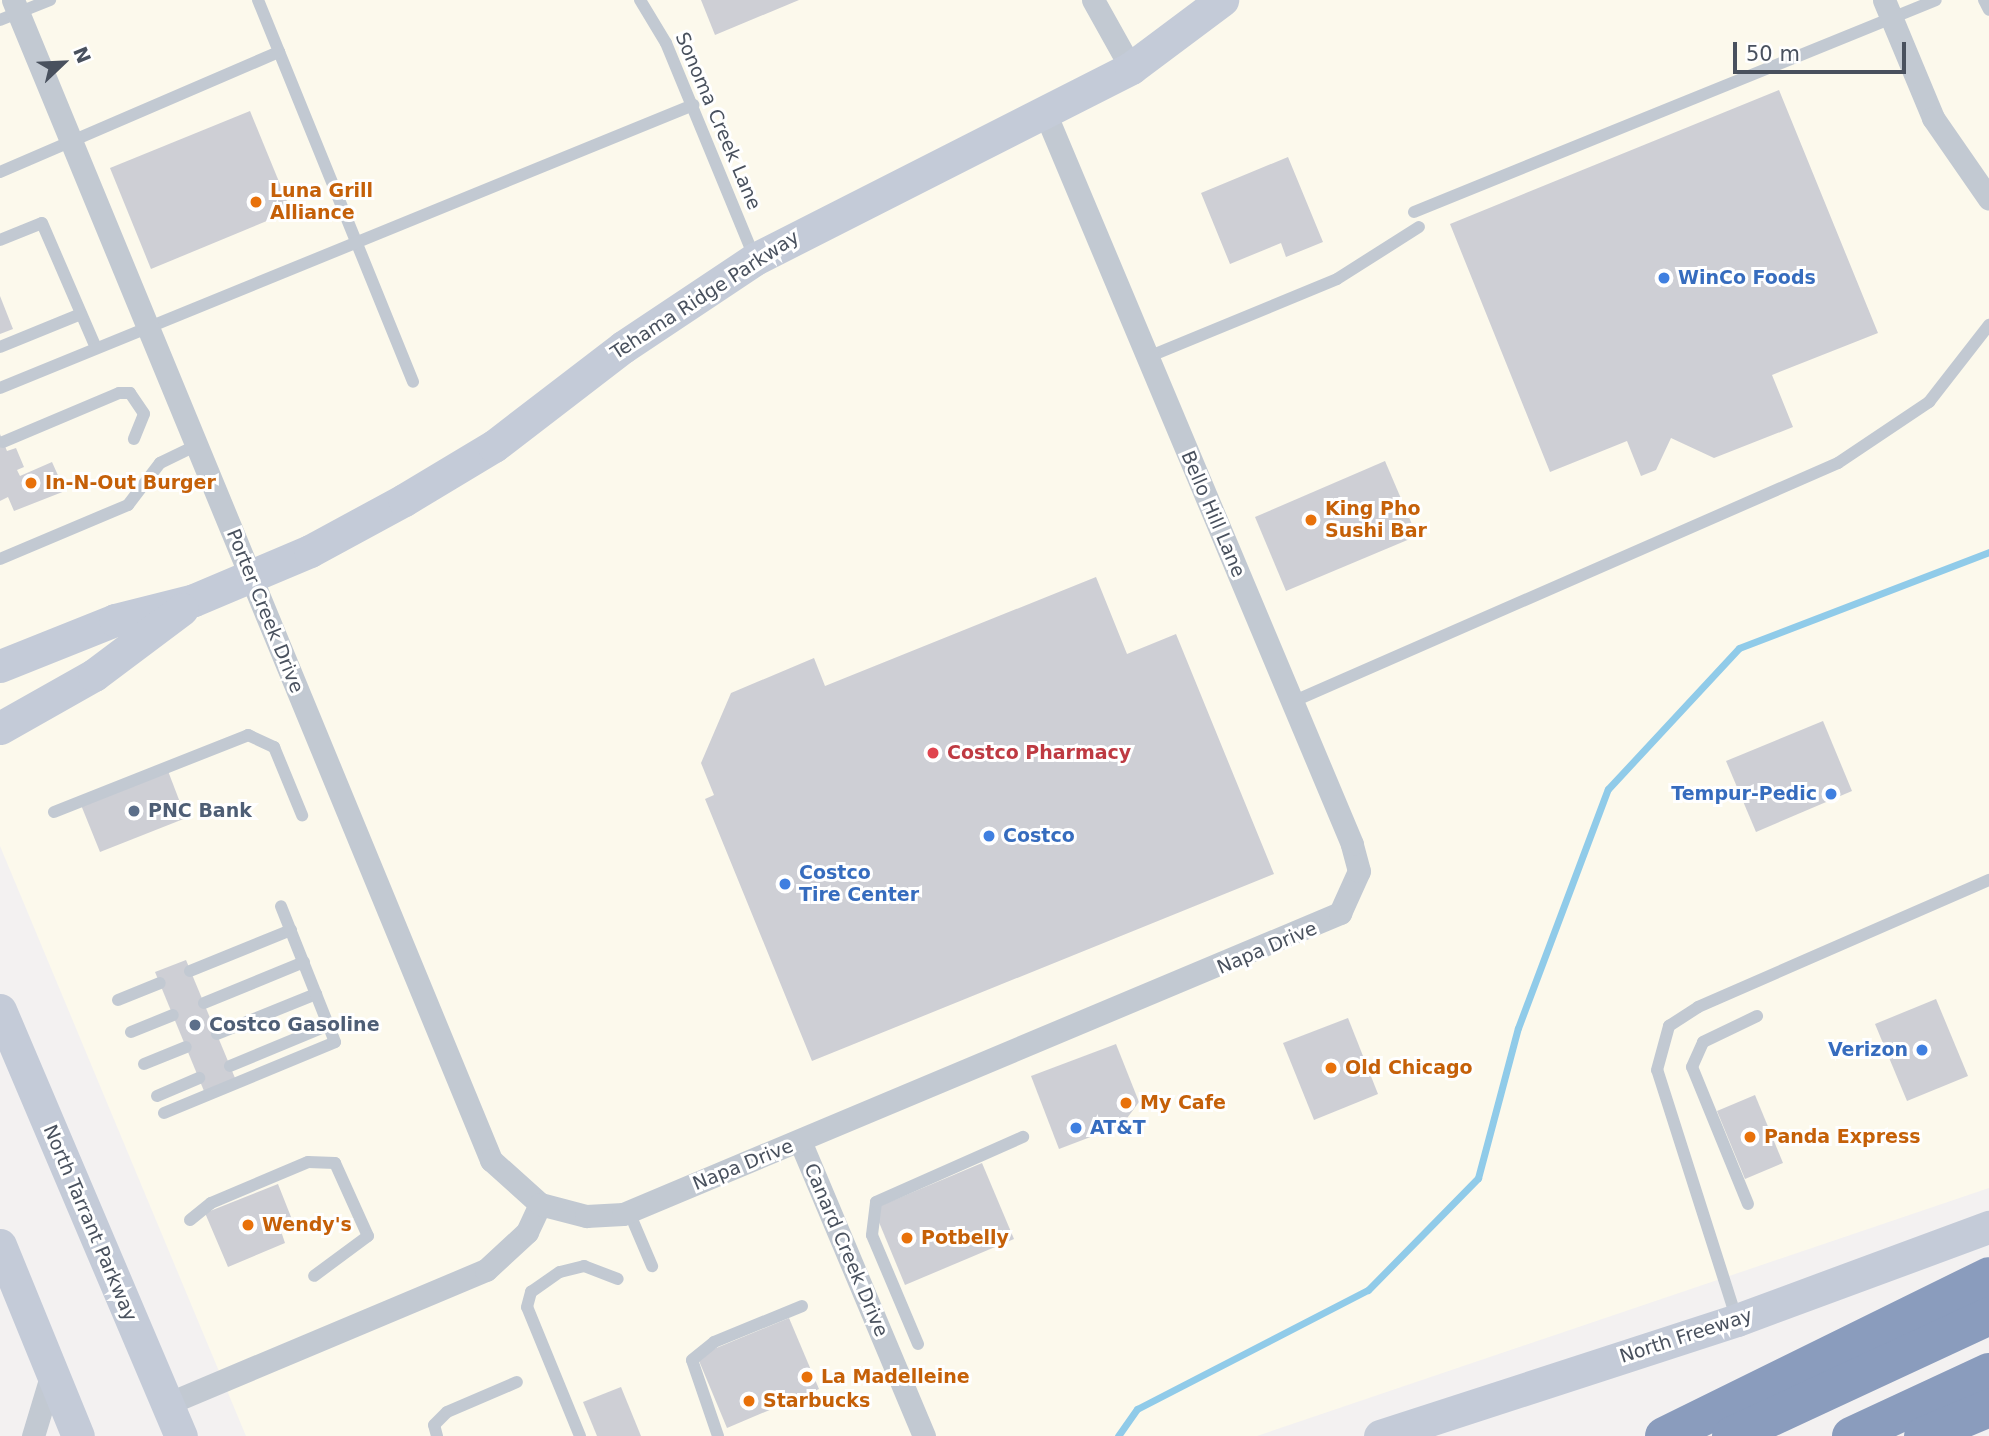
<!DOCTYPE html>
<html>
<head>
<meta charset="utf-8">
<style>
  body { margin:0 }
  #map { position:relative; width:1989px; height:1436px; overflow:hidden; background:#f3f1f1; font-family:"DejaVu Sans",sans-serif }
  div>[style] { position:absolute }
  .commercial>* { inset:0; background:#fcf9ec }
  .stream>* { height:7px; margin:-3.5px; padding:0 3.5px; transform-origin:3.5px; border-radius:3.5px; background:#90cbe9 }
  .building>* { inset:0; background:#cecfd5 }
  .lane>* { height:12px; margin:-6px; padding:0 6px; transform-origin:6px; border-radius:6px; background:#c2c9d2 }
  .street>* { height:23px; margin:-11.5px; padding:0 11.5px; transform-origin:11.5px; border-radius:11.5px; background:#c2c9d2 }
  .secondary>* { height:33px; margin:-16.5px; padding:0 16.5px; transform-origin:16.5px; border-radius:16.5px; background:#c4cbd8 }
  .highway>* { height:38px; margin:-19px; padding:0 19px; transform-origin:19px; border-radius:19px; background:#8a9cbd }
  .dots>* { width:19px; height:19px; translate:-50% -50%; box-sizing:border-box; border:4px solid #fff; border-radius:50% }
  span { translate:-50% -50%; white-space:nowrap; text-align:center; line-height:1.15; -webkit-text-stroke:6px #fff; paint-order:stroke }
  .street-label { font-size:19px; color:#49515e }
  .food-label { font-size:19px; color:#c56008; font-weight:700 }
  .left { translate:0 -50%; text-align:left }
  .shop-label { font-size:19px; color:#366cbe; font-weight:700 }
  .right { translate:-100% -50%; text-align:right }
  .health-label { font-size:19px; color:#be3a42; font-weight:700 }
  .service-label { font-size:19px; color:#4e5e75; font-weight:700 }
  .north { position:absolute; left:28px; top:28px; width:70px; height:70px; -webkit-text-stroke:5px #fff; paint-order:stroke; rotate:67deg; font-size:19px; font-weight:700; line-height:28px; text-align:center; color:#49515e }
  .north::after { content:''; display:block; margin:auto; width:24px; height:32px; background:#49515e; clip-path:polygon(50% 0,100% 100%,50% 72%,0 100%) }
  .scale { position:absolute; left:1733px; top:42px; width:173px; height:32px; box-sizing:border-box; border:4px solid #49515e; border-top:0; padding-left:9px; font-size:21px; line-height:24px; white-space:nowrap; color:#49515e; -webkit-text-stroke:5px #fff; paint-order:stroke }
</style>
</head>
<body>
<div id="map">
  <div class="commercial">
    <div style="clip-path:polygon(0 0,1989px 0,1989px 1188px,1257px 1436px,246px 1436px,0 846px)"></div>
  </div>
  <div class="stream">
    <div style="left:1118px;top:1436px;width:33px;rotate:-55deg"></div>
    <div style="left:1137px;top:1409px;width:260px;rotate:-27.3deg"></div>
    <div style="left:1368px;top:1290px;width:157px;rotate:-45.5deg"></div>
    <div style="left:1478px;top:1178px;width:155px;rotate:-75.1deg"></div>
    <div style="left:1518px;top:1028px;width:255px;rotate:-69.4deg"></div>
    <div style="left:1608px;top:789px;width:192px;rotate:-47.1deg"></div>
    <div style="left:1739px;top:648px;width:268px;rotate:-21deg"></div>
  </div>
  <div class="building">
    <div style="clip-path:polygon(701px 0,799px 0,715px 35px)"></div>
    <div style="clip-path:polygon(1779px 90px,1878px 333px,1772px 375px,1793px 427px,1714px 458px,1671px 438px,1656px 470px,1641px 476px,1627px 441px,1550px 472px,1450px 224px)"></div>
    <div style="clip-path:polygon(250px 111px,291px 211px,151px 269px,110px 168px)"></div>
    <div style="clip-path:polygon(1288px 157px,1323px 242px,1286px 257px,1281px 243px,1230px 264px,1201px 193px)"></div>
    <div style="clip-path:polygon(0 296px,13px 329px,0 334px)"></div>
    <div style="clip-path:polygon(0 434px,7px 451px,16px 448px,24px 467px,17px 470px,20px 476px,52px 462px,65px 491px,14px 511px,8px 497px,0 501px)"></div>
    <div style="clip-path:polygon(1385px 461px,1417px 536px,1286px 591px,1255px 517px)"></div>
    <div style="clip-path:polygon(1096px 577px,1127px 654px,1176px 634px,1274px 874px,812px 1061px,705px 799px,714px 795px,701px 763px,731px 693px,814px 658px,825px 686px)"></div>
    <div style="clip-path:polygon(1823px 721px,1852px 791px,1756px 832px,1726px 761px)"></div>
    <div style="clip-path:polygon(168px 771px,186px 818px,100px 852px,81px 805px)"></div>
    <div style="clip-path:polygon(186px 960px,235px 1078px,204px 1091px,155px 972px)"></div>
    <div style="clip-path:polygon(1936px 999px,1968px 1076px,1907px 1101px,1875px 1024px)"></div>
    <div style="clip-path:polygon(1348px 1018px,1378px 1094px,1314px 1120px,1283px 1043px)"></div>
    <div style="clip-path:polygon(1116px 1044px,1139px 1102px,1122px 1125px,1059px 1149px,1031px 1076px)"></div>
    <div style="clip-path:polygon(1755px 1095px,1783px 1163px,1745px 1179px,1717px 1111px)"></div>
    <div style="clip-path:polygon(982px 1163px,1014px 1239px,905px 1285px,876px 1215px,880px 1206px)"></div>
    <div style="clip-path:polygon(278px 1184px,293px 1222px,280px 1228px,285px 1243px,228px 1267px,205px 1213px)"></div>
    <div style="clip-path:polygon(789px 1318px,819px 1389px,727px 1428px,697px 1356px)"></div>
    <div style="clip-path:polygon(621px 1387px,641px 1436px,597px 1436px,583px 1402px)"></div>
  </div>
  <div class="lane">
    <div style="left:258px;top:0;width:412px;rotate:67.9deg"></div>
    <div style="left:640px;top:0;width:50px;rotate:58.8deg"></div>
    <div style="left:666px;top:43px;width:234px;rotate:67.6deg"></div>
    <div style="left:1984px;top:0;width:11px;rotate:63deg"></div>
    <div style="left:0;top:20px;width:54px;rotate:-21.8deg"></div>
    <div style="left:0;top:172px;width:304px;rotate:-23.3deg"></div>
    <div style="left:1414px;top:212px;width:563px;rotate:-22.1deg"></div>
    <div style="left:0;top:240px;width:45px;rotate:-22deg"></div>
    <div style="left:42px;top:223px;width:136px;rotate:66.6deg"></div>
    <div style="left:0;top:347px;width:87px;rotate:-22.2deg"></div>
    <div style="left:1148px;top:357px;width:204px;rotate:-22.4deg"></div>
    <div style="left:1337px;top:279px;width:97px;rotate:-32.4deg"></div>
    <div style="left:0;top:388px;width:749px;rotate:-22.21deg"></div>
    <div style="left:3px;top:442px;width:126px;rotate:-22.9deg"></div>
    <div style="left:119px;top:393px;width:11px"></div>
    <div style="left:130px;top:393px;width:25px;rotate:56deg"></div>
    <div style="left:144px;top:414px;width:27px;rotate:112deg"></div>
    <div style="left:0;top:559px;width:139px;rotate:-22.9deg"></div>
    <div style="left:128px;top:505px;width:53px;rotate:-52.7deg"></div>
    <div style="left:160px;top:463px;width:41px;rotate:-25.9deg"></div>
    <div style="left:1292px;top:702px;width:596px;rotate:-23.64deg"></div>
    <div style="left:1838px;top:463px;width:110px;rotate:-33.8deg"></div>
    <div style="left:1929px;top:402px;width:98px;rotate:-52.1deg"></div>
    <div style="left:54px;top:812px;width:209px;rotate:-21.6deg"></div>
    <div style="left:248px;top:735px;width:29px;rotate:25deg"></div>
    <div style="left:274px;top:747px;width:74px;rotate:67.6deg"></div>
    <div style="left:190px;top:971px;width:109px;rotate:-22.1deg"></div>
    <div style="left:118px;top:1000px;width:45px;rotate:-22deg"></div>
    <div style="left:204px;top:1003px;width:108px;rotate:-22.3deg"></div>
    <div style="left:131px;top:1032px;width:45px;rotate:-22deg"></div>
    <div style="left:217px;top:1034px;width:107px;rotate:-22deg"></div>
    <div style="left:144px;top:1064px;width:45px;rotate:-22deg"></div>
    <div style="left:230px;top:1066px;width:107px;rotate:-22.5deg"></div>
    <div style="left:157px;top:1096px;width:46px;rotate:-23.2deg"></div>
    <div style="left:164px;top:1113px;width:185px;rotate:-22.5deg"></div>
    <div style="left:335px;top:1042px;width:146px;rotate:-111.7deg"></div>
    <div style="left:1748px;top:1204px;width:148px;rotate:-112.2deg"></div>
    <div style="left:1692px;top:1067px;width:27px;rotate:-66deg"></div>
    <div style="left:1703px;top:1042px;width:60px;rotate:-25.7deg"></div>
    <div style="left:629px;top:1212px;width:59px;rotate:66.9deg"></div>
    <div style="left:190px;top:1220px;width:27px;rotate:-39deg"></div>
    <div style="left:211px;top:1203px;width:105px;rotate:-22.9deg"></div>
    <div style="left:308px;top:1162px;width:27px;rotate:2deg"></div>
    <div style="left:335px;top:1163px;width:80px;rotate:65.7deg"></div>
    <div style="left:368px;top:1236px;width:67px;rotate:143.5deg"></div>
    <div style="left:1737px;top:1320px;width:262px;rotate:-107.7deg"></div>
    <div style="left:1657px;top:1070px;width:46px;rotate:-74.7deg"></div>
    <div style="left:1669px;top:1026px;width:35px;rotate:-33deg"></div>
    <div style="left:1698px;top:1007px;width:318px;rotate:-23.6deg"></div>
    <div style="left:918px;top:1344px;width:118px;rotate:-112.9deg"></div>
    <div style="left:872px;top:1235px;width:33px;rotate:-83deg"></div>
    <div style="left:876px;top:1202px;width:161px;rotate:-23.9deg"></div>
    <div style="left:437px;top:1436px;width:11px;rotate:-105deg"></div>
    <div style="left:434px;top:1425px;width:18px;rotate:-45deg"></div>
    <div style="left:447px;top:1412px;width:76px;rotate:-23.2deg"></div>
    <div style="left:580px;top:1436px;width:139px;rotate:-112.3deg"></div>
    <div style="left:527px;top:1307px;width:16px;rotate:-75deg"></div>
    <div style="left:531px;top:1292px;width:35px;rotate:-35deg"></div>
    <div style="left:560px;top:1272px;width:25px;rotate:-14deg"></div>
    <div style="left:584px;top:1266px;width:36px;rotate:21deg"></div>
    <div style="left:718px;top:1436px;width:80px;rotate:-108.9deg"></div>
    <div style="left:692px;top:1360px;width:28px;rotate:-39deg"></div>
    <div style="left:714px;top:1342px;width:95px;rotate:-22.2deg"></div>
  </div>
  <div class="street">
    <div style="left:13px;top:0;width:1255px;rotate:67.6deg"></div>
    <div style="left:491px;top:1160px;width:66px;rotate:41.9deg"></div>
    <div style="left:1093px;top:0;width:78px;rotate:60.8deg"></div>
    <div style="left:1884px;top:0;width:128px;rotate:67.4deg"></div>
    <div style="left:1933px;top:118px;width:98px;rotate:55.3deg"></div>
    <div style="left:800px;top:1141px;width:320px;rotate:67.2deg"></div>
    <div style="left:167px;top:1404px;width:346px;rotate:-22.8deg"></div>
    <div style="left:486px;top:1270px;width:56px;rotate:-42.8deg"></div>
    <div style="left:527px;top:1232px;width:31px;rotate:-65deg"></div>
    <div style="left:540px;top:1204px;width:48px;rotate:14.6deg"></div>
    <div style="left:586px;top:1216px;width:37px;rotate:-3deg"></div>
    <div style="left:623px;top:1214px;width:778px;rotate:-22.77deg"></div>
    <div style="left:1340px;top:913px;width:46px;rotate:-65.7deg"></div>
    <div style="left:1359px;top:871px;width:28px;rotate:-105deg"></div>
    <div style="left:1352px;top:844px;width:791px;rotate:-112.77deg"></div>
    <div style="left:33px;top:1436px;width:66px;rotate:-73.2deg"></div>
  </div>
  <div class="secondary">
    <div style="left:0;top:666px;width:124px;rotate:-21.8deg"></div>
    <div style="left:115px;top:620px;width:81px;rotate:-14.2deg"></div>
    <div style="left:194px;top:600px;width:126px;rotate:-22.9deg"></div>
    <div style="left:310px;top:551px;width:107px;rotate:-28.5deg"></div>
    <div style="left:404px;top:500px;width:105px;rotate:-31deg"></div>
    <div style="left:494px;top:446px;width:163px;rotate:-37.5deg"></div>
    <div style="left:623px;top:347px;width:159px;rotate:-33.7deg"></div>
    <div style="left:755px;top:259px;width:422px;rotate:-26.9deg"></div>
    <div style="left:1131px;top:68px;width:114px;rotate:-36.8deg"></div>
    <div style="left:0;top:728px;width:108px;rotate:-29.4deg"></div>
    <div style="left:94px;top:675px;width:110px;rotate:-36.9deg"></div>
    <div style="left:0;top:1010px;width:463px;rotate:67deg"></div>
    <div style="left:0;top:1245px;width:206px;rotate:67.8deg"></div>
    <div style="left:1380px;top:1436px;width:375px;rotate:-18deg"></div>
    <div style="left:1737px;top:1320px;width:269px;rotate:-20.3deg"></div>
  </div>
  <div class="highway">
    <div style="left:1664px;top:1436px;width:362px;rotate:-26.2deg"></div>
    <div style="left:1731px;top:1436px;width:285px;rotate:-24.9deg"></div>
    <div style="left:1851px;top:1436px;width:152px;rotate:-24.9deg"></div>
    <div style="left:1923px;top:1436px;width:72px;rotate:-23deg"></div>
  </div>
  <div class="dots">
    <div style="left:256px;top:202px;background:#e8710a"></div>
    <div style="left:1664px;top:278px;background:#3f7fe0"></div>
    <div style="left:31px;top:483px;background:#e8710a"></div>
    <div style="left:1311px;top:520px;background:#e8710a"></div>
    <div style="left:933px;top:753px;background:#e0444e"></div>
    <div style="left:1831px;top:794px;background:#3f7fe0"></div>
    <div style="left:134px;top:811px;background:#5c6f8a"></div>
    <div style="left:989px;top:836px;background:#3f7fe0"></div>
    <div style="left:785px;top:884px;background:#3f7fe0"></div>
    <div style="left:195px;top:1025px;background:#5c6f8a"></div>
    <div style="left:1922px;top:1050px;background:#3f7fe0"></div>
    <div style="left:1331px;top:1068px;background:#e8710a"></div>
    <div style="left:1126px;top:1103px;background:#e8710a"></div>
    <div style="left:1076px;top:1128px;background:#3f7fe0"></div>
    <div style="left:1750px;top:1137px;background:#e8710a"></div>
    <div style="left:248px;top:1225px;background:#e8710a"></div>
    <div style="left:907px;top:1238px;background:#e8710a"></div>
    <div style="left:807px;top:1377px;background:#e8710a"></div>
    <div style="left:749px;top:1401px;background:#e8710a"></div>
  </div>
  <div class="street-label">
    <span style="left:718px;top:121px;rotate:67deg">Sonoma Creek Lane</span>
    <span style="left:705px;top:295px;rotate:-33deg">Tehama Ridge Parkway</span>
    <span style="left:1213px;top:514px;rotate:67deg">Bello Hill Lane</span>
    <span style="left:265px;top:611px;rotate:68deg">Porter Creek Drive</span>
    <span style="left:1267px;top:948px;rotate:-23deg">Napa Drive</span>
    <span style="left:743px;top:1165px;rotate:-22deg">Napa Drive</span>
    <span style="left:90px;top:1223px;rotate:67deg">North Tarrant Parkway</span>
    <span style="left:846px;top:1250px;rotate:67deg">Canard Creek Drive</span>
    <span style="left:1686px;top:1336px;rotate:-18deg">North Freeway</span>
  </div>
  <div class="food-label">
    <span class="left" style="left:270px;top:202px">Luna Grill<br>Alliance</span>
    <span class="left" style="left:45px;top:483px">In-N-Out Burger</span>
    <span class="left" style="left:1325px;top:520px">King Pho<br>Sushi Bar</span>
    <span class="left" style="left:1345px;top:1068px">Old Chicago</span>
    <span class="left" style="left:1140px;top:1103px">My Cafe</span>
    <span class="left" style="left:1764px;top:1137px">Panda Express</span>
    <span class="left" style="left:262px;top:1225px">Wendy's</span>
    <span class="left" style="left:921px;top:1238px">Potbelly</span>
    <span class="left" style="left:821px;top:1377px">La Madelleine</span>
    <span class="left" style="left:763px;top:1401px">Starbucks</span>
  </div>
  <div class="shop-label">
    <span class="left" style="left:1678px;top:278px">WinCo Foods</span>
    <span class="right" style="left:1817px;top:794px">Tempur-Pedic</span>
    <span class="left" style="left:1003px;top:836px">Costco</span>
    <span class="left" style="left:799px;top:884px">Costco<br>Tire Center</span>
    <span class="right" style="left:1908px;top:1050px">Verizon</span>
    <span class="left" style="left:1090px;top:1128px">AT&amp;T</span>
  </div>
  <div class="health-label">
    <span class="left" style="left:947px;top:753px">Costco Pharmacy</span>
  </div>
  <div class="service-label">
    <span class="left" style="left:148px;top:811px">PNC Bank</span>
    <span class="left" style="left:209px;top:1025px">Costco Gasoline</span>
  </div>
  <div class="north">N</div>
  <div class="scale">50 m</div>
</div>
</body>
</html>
